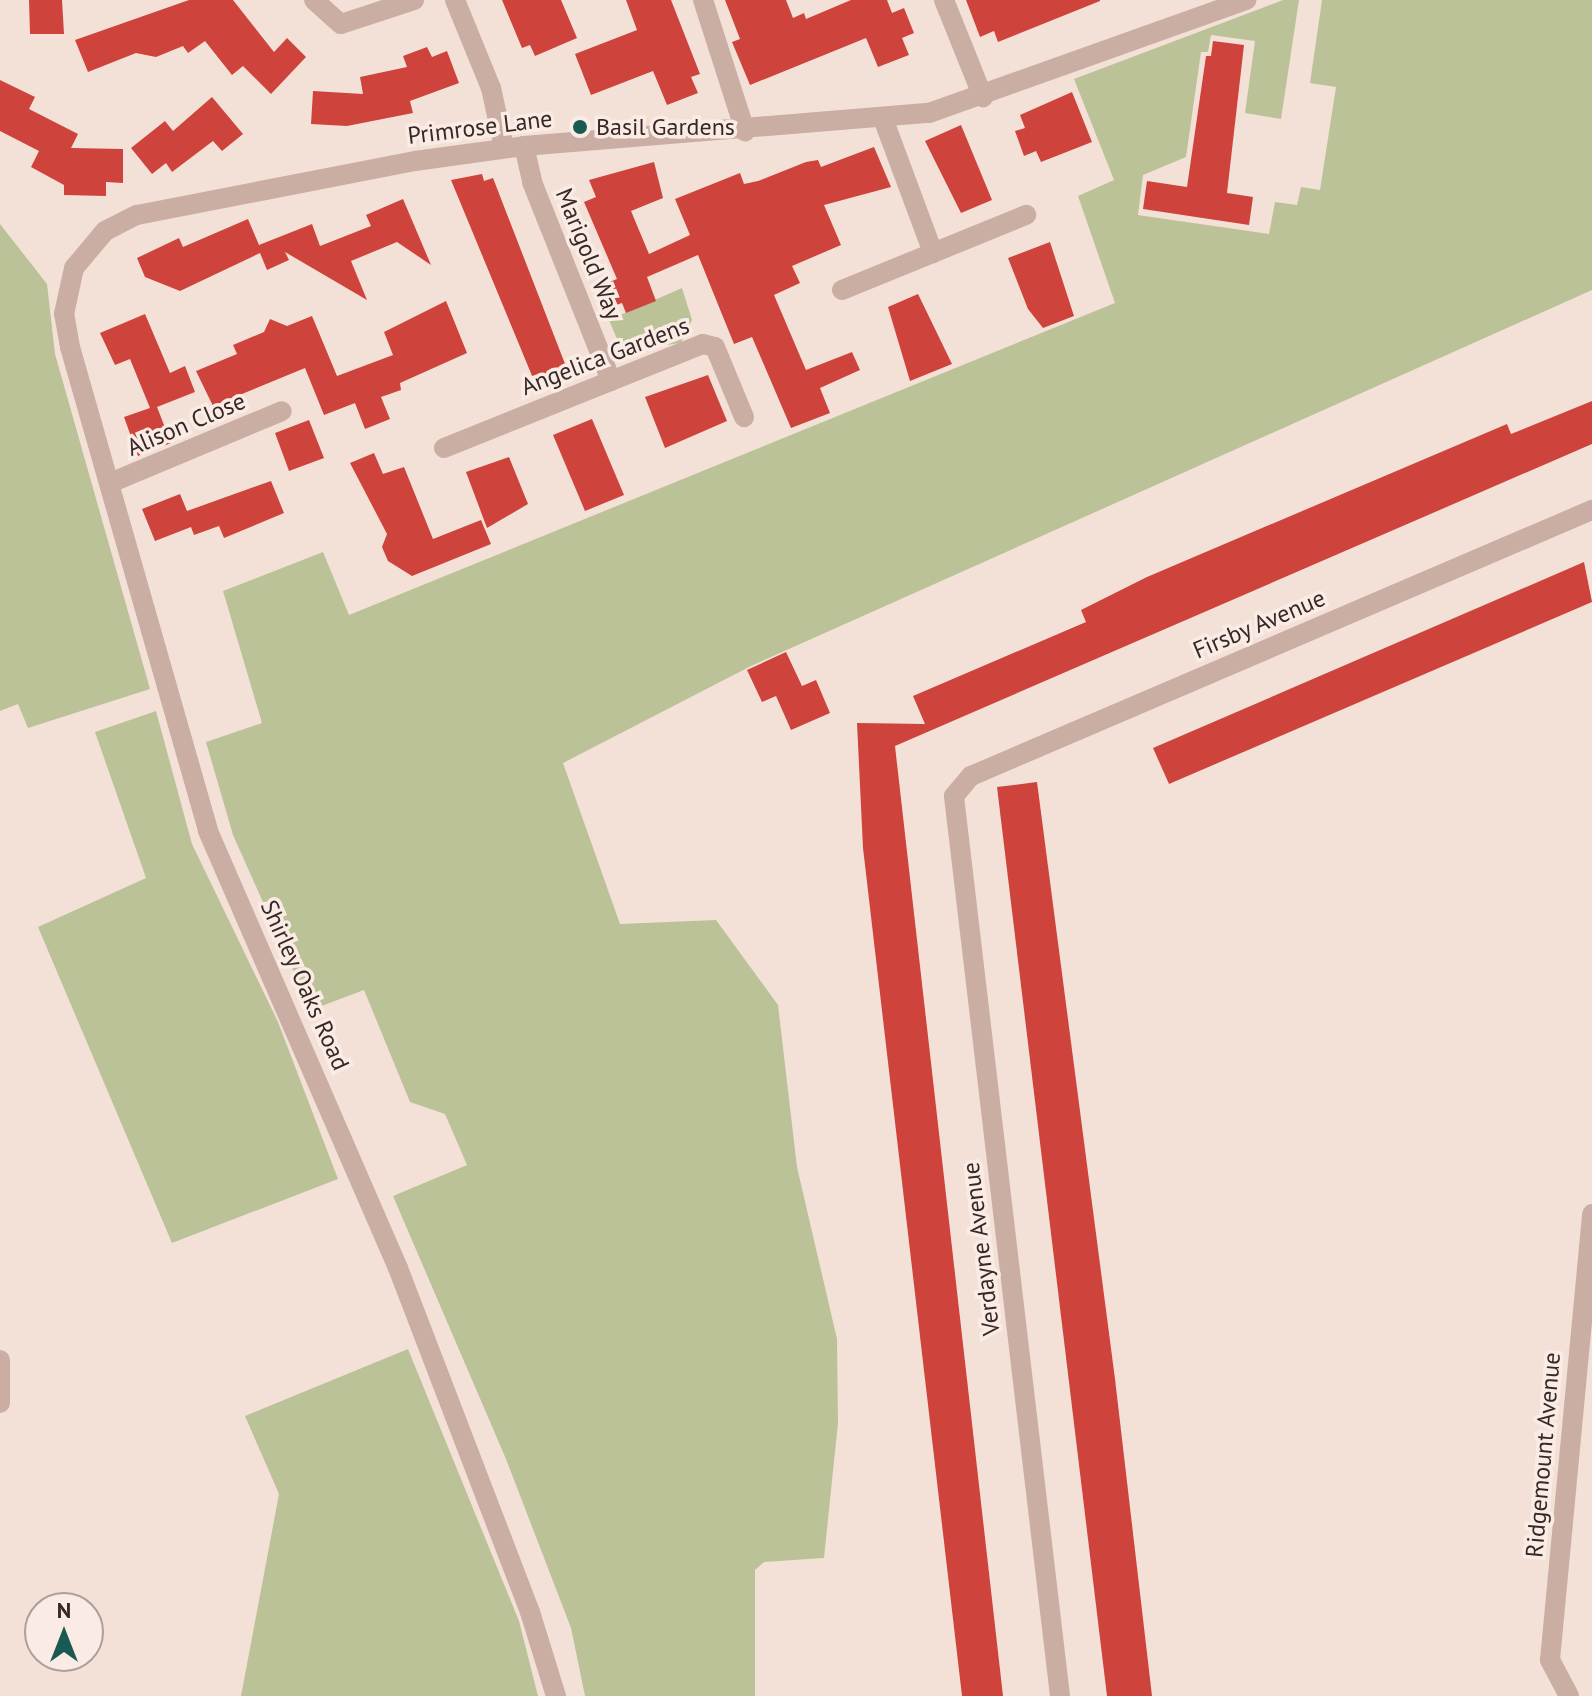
<!DOCTYPE html>
<html>
<head>
<meta charset="utf-8">
<style>
  body { margin:0 }
  #map { position:relative; width:1592px; height:1696px; overflow:hidden; background:#f3e1d8; font-family:"PT Sans",sans-serif }
  div>[style] { position:absolute }
  .green>* { inset:0; background:#bcc297 }
  .building>* { inset:0; background:#ce433b }
  .minor>* { height:20px; margin:-10px; padding:0 10px; transform-origin:10px; border-radius:10px; background:#cbaea3 }
  .dots>* { width:22px; height:22px; translate:-50% -50%; box-sizing:border-box; border:4px solid #faece4; border-radius:50% }
  span { translate:-50% -50%; white-space:nowrap; text-align:center; line-height:1.15; -webkit-text-stroke:7px #faece4; paint-order:stroke }
  .street-label { font-size:24px; color:#362826 }
  .poi-label { font-size:24px; color:#362826 }
  .left { translate:0 -50%; text-align:left }
  .north { position:absolute; left:24px; top:1592px; width:80px; height:80px; box-sizing:border-box; background:#faece4; border:2px solid #ac9e98; border-radius:50%; rotate:0deg; font-size:22px; font-weight:700; line-height:32px; text-align:center; color:#362826 }
  .north::after { content:''; display:block; margin:auto; width:28px; height:36px; background:#195a52; clip-path:polygon(50% 0,100% 100%,50% 72%,0 100%) }
</style>
</head>
<body>
<div id="map">
  <div class="green">
    <div style="clip-path:polygon(1283px 0,1299px 0,1281px 119px,1245px 113px,1255px 41px,1211px 35px,1208px 52px,1201px 52px,1186px 157px,1143px 175px,1138px 215px,1269px 234px,1275px 202px,1297px 205px,1301px 187px,1320px 190px,1336px 87px,1310px 83px,1322px 0,1592px 0,1592px 290px,751px 666px,563px 763px,620px 924px,716px 920px,778px 1005px,797px 1167px,837px 1339px,838px 1423px,824px 1558px,764px 1562px,755px 1570px,755px 1696px,585px 1696px,571px 1628px,506px 1459px,393px 1196px,467px 1165px,445px 1114px,410px 1102px,364px 990px,311px 1010px,233px 835px,206px 742px,262px 723px,223px 591px,323px 552px,349px 615px,1115px 303px,1078px 196px,1114px 180px,1074px 79px)"></div>
    <div style="clip-path:polygon(0 224px,47px 284px,55px 354px,150px 689px,28px 728px,18px 704px,0 711px)"></div>
    <div style="clip-path:polygon(682px 288px,692px 320px,681px 343px,637px 349px,617px 339px,609px 320px)"></div>
    <div style="clip-path:polygon(156px 711px,192px 844px,278px 1022px,338px 1179px,172px 1243px,38px 927px,146px 878px,95px 732px)"></div>
    <div style="clip-path:polygon(408px 1349px,519px 1621px,538px 1696px,241px 1696px,279px 1494px,245px 1416px)"></div>
  </div>
  <div class="building">
    <div style="clip-path:polygon(29px 0,62px 0,64px 34px,30px 34px)"></div>
    <div style="clip-path:polygon(189px 0,233px 0,274px 52px,287px 38px,306px 57px,271px 94px,243px 66px,232px 75px,205px 41px,188px 53px,183px 46px,156px 57px,136px 53px,88px 72px,75px 40px)"></div>
    <div style="clip-path:polygon(502px 0,561px 0,577px 38px,535px 56px,530px 45px,522px 48px)"></div>
    <div style="clip-path:polygon(626px 0,671px 0,700px 74px,691px 77px,698px 93px,667px 105px,653px 71px,591px 95px,575px 54px,637px 30px)"></div>
    <div style="clip-path:polygon(725px 0,786px 0,793px 18px,804px 13px,806px 19px,851px 0,887px 0,892px 13px,904px 8px,914px 33px,902px 38px,909px 55px,878px 67px,866px 38px,750px 85px,732px 42px,740px 39px)"></div>
    <div style="clip-path:polygon(966px 0,1100px 0,1100px 1px,998px 42px,994px 31px,980px 37px)"></div>
    <div style="clip-path:polygon(1213px 41px,1244px 45px,1227px 193px,1253px 197px,1249px 225px,1143px 209px,1147px 181px,1187px 187px,1206px 56px,1211px 56px)"></div>
    <div style="clip-path:polygon(427px 47px,432px 57px,447px 51px,459px 83px,410px 101px,413px 113px,347px 126px,311px 124px,313px 91px,363px 94px,360px 77px,407px 67px,403px 56px)"></div>
    <div style="clip-path:polygon(0 80px,35px 97px,29px 109px,78px 134px,71px 148px,123px 149px,123px 183px,106px 182px,106px 196px,64px 195px,64px 185px,31px 167px,39px 151px,0 131px)"></div>
    <div style="clip-path:polygon(1072px 92px,1092px 142px,1041px 162px,1036px 151px,1024px 156px,1015px 131px,1025px 128px,1020px 115px)"></div>
    <div style="clip-path:polygon(212px 97px,243px 134px,222px 151px,213px 141px,172px 172px,166px 163px,152px 174px,131px 148px,165px 121px,173px 131px)"></div>
    <div style="clip-path:polygon(961px 125px,992px 200px,961px 213px,925px 141px)"></div>
    <div style="clip-path:polygon(874px 147px,891px 187px,824px 205px,841px 245px,792px 266px,800px 283px,774px 295px,806px 370px,852px 352px,860px 370px,820px 388px,830px 413px,791px 428px,752px 337px,734px 344px,698px 255px,647px 277px,656px 301px,626px 313px,622px 303px,616px 305px,607px 283px,617px 279px,584px 202px,596px 197px,589px 180px,654px 162px,663px 198px,631px 211px,649px 254px,690px 235px,675px 199px,740px 173px,744px 184px,758px 181px,806px 162px,818px 160px,821px 167px)"></div>
    <div style="clip-path:polygon(482px 174px,484px 181px,493px 178px,567px 369px,535px 383px,451px 180px)"></div>
    <div style="clip-path:polygon(403px 199px,431px 265px,397px 242px,351px 261px,367px 300px,285px 252px,289px 260px,267px 270px,260px 253px,180px 291px,145px 277px,137px 258px,179px 238px,183px 247px,248px 219px,259px 245px,312px 224px,320px 246px,371px 226px,366px 215px)"></div>
    <div style="clip-path:polygon(1050px 242px,1074px 316px,1043px 328px,1028px 309px,1008px 258px)"></div>
    <div style="clip-path:polygon(918px 294px,952px 364px,910px 381px,888px 307px)"></div>
    <div style="clip-path:polygon(446px 301px,467px 353px,400px 383px,401px 390px,381px 397px,390px 419px,365px 429px,355px 403px,324px 415px,305px 368px,213px 406px,196px 371px,237px 354px,233px 345px,264px 332px,270px 319px,287px 326px,312px 316px,337px 376px,393px 355px,384px 332px)"></div>
    <div style="clip-path:polygon(145px 314px,170px 373px,185px 366px,195px 392px,157px 407px,171px 443px,138px 456px,124px 417px,150px 408px,130px 359px,115px 365px,100px 333px)"></div>
    <div style="clip-path:polygon(708px 375px,727px 421px,665px 448px,645px 397px)"></div>
    <div style="clip-path:polygon(1592px 401px,1592px 444px,895px 746px,1003px 1696px,962px 1696px,863px 848px,857px 723px,925px 724px,913px 696px,1086px 622px,1081px 610px,1147px 577px,1507px 424px,1511px 434px)"></div>
    <div style="clip-path:polygon(592px 419px,624px 495px,585px 511px,553px 435px)"></div>
    <div style="clip-path:polygon(309px 420px,324px 458px,289px 471px,275px 433px)"></div>
    <div style="clip-path:polygon(374px 453px,383px 474px,404px 467px,433px 539px,481px 520px,491px 544px,412px 576px,388px 561px,382px 547px,387px 534px,350px 463px)"></div>
    <div style="clip-path:polygon(509px 457px,528px 504px,487px 528px,466px 472px)"></div>
    <div style="clip-path:polygon(271px 481px,284px 513px,224px 538px,219px 526px,194px 535px,191px 527px,155px 541px,142px 509px,180px 494px,187px 511px)"></div>
    <div style="clip-path:polygon(1584px 562px,1592px 602px,1169px 784px,1153px 748px)"></div>
    <div style="clip-path:polygon(786px 652px,802px 686px,816px 680px,830px 713px,791px 730px,776px 696px,762px 702px,747px 670px)"></div>
    <div style="clip-path:polygon(1037px 782px,1115px 1379px,1152px 1696px,1107px 1696px,997px 787px)"></div>
  </div>
  <div class="minor">
    <div style="left:314px;top:0;width:36px;rotate:42deg"></div>
    <div style="left:341px;top:24px;width:77px;rotate:-18.2deg"></div>
    <div style="left:455px;top:0;width:95px;rotate:67.8deg"></div>
    <div style="left:491px;top:88px;width:60px;rotate:77.6deg"></div>
    <div style="left:703px;top:0;width:138px;rotate:72.2deg"></div>
    <div style="left:944px;top:0;width:105px;rotate:68.1deg"></div>
    <div style="left:884px;top:121px;width:141px;rotate:69.6deg"></div>
    <div style="left:524px;top:146px;width:37px;rotate:77deg"></div>
    <div style="left:532px;top:182px;width:214px;rotate:68.3deg"></div>
    <div style="left:842px;top:290px;width:199px;rotate:-22.2deg"></div>
    <div style="left:444px;top:448px;width:279px;rotate:-21.9deg"></div>
    <div style="left:703px;top:344px;width:12px;rotate:14deg"></div>
    <div style="left:715px;top:347px;width:76px;rotate:67.5deg"></div>
    <div style="left:110px;top:483px;width:186px;rotate:-22.7deg"></div>
    <div style="left:0;top:1360px;width:43px;rotate:90deg"></div>
    <div style="left:556px;top:1696px;width:88px;rotate:-107.2deg"></div>
    <div style="left:530px;top:1612px;width:368px;rotate:-111deg"></div>
    <div style="left:398px;top:1268px;width:477px;rotate:-113.5deg"></div>
    <div style="left:208px;top:830px;width:502px;rotate:-105.95deg"></div>
    <div style="left:70px;top:347px;width:34px;rotate:-100deg"></div>
    <div style="left:64px;top:314px;width:47px;rotate:-77.7deg"></div>
    <div style="left:74px;top:268px;width:48px;rotate:-50deg"></div>
    <div style="left:105px;top:231px;width:36px;rotate:-27deg"></div>
    <div style="left:137px;top:215px;width:283px;rotate:-11deg"></div>
    <div style="left:415px;top:161px;width:110px;rotate:-7.8deg"></div>
    <div style="left:524px;top:146px;width:406px;rotate:-4.7deg"></div>
    <div style="left:929px;top:113px;width:337px;rotate:-19.6deg"></div>
    <div style="left:1060px;top:1696px;width:906px;rotate:-96.72deg"></div>
    <div style="left:954px;top:796px;width:26px;rotate:-50deg"></div>
    <div style="left:971px;top:776px;width:676px;rotate:-23.19deg"></div>
    <div style="left:1569px;top:1696px;width:41px;rotate:-117.8deg"></div>
    <div style="left:1550px;top:1660px;width:448px;rotate:-84.6deg"></div>
  </div>
  <div class="dots">
    <div style="left:580px;top:127px;background:#195a52"></div>
  </div>
  <div class="street-label">
    <span style="left:480px;top:127px;rotate:-7deg">Primrose Lane</span>
    <span style="left:589px;top:254px;rotate:68deg">Marigold Way</span>
    <span style="left:605px;top:356px;rotate:-21deg">Angelica Gardens</span>
    <span style="left:186px;top:424px;rotate:-23deg">Alison Close</span>
    <span style="left:1259px;top:624px;rotate:-23deg">Firsby Avenue</span>
    <span style="left:305px;top:985px;rotate:66deg">Shirley Oaks Road</span>
    <span style="left:981px;top:1249px;rotate:-97deg">Verdayne Avenue</span>
    <span style="left:1543px;top:1455px;rotate:-85deg">Ridgemount Avenue</span>
  </div>
  <div class="poi-label">
    <span class="left" style="left:596px;top:127px">Basil Gardens</span>
  </div>
  <div class="north">N</div>
</div>
</body>
</html>
